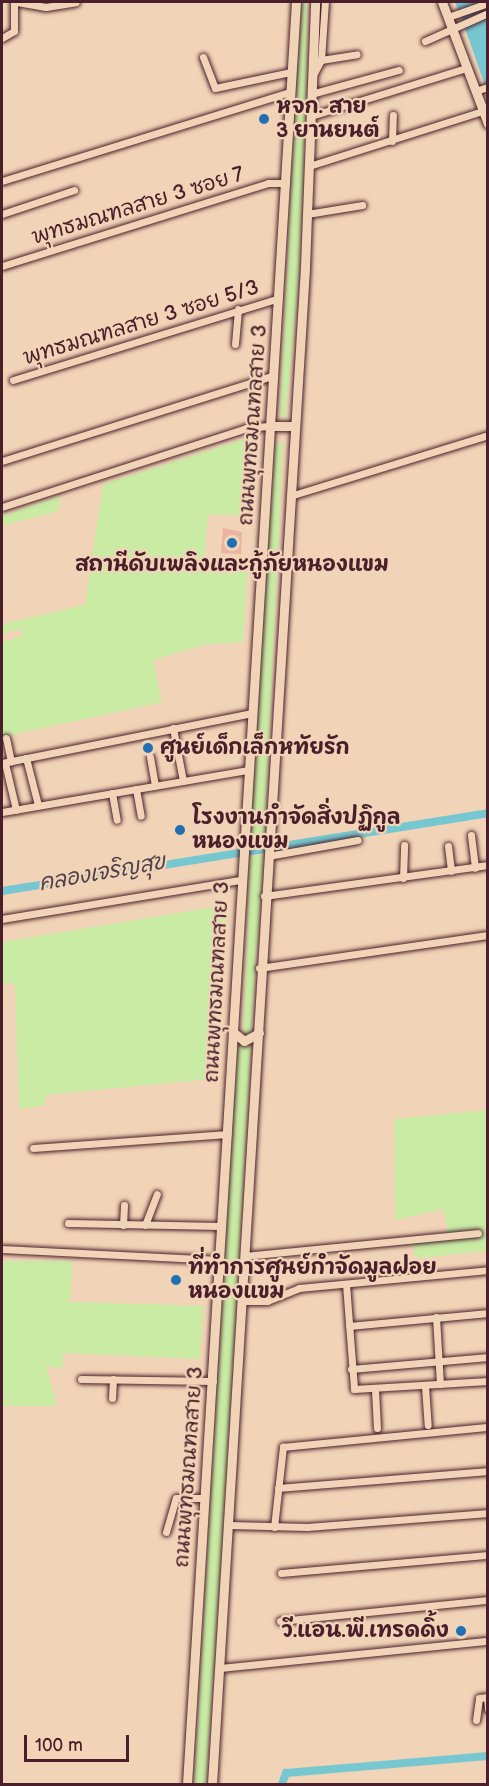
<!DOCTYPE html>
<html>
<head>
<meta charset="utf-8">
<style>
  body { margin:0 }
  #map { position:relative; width:489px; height:1786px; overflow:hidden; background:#f1d4b7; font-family:"Balsamiq Sans","Playpen Sans Thai",sans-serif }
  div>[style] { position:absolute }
  .green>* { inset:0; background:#c9eba4 }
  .water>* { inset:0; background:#76c7d0 }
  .canal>* { height:8px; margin:-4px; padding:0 4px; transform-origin:4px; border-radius:4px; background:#76c7d0 }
  .building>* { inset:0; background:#e9b4a1 }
  .roads { filter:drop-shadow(0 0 2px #4a1f2b) drop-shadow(0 0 2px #4a1f2b) }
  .street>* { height:7px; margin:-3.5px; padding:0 3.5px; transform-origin:3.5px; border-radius:3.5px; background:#f1d4b7 }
  .secondary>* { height:9px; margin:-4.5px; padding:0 4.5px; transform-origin:4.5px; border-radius:4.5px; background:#f1d4b7 }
  .dots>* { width:16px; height:16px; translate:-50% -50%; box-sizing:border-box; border:3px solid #f1d4b7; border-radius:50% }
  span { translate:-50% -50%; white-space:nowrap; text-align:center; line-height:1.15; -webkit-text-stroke:4.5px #f1d4b7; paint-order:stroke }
  .poi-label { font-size:21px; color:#4a1f2b; font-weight:700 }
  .left { translate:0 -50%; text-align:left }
  .right { translate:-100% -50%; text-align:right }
  .street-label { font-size:21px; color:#4a1f2b }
  .water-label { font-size:22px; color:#53414c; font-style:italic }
  .frame { position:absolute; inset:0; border:3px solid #4a1f2b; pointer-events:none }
  .scale { position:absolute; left:24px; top:1735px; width:105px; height:27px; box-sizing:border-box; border:3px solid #4a1f2b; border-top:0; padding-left:8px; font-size:18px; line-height:21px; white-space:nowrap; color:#4a1f2b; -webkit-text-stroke:4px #f1d4b7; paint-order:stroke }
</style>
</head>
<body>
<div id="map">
  <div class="green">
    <div style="clip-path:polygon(300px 2px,307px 2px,307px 78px,300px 268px,285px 421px,280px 414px)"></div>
    <div style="clip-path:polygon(255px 436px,249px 516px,208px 514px,203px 572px,248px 560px,243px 642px,208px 644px,153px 660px,162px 702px,2px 737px,2px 642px,23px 636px,21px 629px,2px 634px,2px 624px,85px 605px,103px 484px)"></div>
    <div style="clip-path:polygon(283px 442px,264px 847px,249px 846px,275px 444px)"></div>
    <div style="clip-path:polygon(60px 496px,58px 511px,2px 526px,2px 516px)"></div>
    <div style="clip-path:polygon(264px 855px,251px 1032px,243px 1037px,250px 856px)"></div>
    <div style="clip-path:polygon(227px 905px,219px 1078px,46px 1095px,45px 1105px,19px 1109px,15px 984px,2px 983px,2px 942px)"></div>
    <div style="clip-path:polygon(237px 1044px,251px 1045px,225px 1512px,206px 1784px,194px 1784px)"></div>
    <div style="clip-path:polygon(487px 1110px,487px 1251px,415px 1258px,413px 1243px,448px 1232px,443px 1209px,395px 1220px,394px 1119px)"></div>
    <div style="clip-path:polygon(2px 1261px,72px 1261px,70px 1302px,203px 1306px,200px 1359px,63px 1353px,63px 1368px,46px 1366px,57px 1406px,2px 1406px)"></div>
  </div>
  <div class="water">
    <div style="clip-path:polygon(455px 2px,487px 2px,487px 91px,467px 34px)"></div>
  </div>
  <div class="canal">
    <div style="left:2px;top:891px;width:492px;rotate:-9.1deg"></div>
    <div style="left:282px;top:1784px;width:12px;rotate:-70deg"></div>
    <div style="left:286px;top:1773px;width:203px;rotate:-4.8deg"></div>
  </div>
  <div class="building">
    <div style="clip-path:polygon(223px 528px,242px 532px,241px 554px,221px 553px)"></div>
  </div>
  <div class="roads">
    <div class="street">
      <div style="left:17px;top:2px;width:29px;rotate:10deg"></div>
      <div style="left:46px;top:7px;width:30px;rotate:-9deg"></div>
      <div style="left:448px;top:17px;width:42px;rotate:-19.3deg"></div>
      <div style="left:2px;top:38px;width:14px;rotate:-30deg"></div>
      <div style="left:14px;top:31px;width:29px;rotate:-90deg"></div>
      <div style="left:425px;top:41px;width:69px;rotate:-24deg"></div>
      <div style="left:203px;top:57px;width:33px;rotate:69deg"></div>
      <div style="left:215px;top:88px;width:78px;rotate:-11.9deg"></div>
      <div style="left:321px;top:60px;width:58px;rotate:-86.1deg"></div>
      <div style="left:313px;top:75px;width:17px;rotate:-62deg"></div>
      <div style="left:321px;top:60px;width:36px;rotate:-9deg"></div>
      <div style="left:475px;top:91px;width:14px;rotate:-17deg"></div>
      <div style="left:311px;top:94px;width:91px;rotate:-15.3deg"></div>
      <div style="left:311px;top:116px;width:162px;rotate:-17.2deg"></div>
      <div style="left:392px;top:141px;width:26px;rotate:-88deg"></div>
      <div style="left:309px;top:166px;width:182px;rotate:-17.6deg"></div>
      <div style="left:2px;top:181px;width:300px;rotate:-17.2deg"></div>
      <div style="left:2px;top:214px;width:76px;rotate:-18.4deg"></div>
      <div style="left:307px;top:214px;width:56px;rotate:-9.3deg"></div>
      <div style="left:2px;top:266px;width:279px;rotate:-17.3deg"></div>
      <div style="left:268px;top:183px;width:18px"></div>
      <div style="left:235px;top:344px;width:35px;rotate:-85deg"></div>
      <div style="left:13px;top:380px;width:278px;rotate:-17.1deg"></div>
      <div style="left:2px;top:461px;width:285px;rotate:-17.5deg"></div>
      <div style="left:290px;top:496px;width:207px;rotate:-17.1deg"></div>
      <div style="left:2px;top:507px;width:256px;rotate:-17.9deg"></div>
      <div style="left:246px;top:428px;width:25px;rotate:-5deg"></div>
      <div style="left:173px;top:728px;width:54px;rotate:79.3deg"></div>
      <div style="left:6px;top:738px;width:24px;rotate:78deg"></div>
      <div style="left:150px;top:757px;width:29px;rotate:80deg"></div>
      <div style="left:26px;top:758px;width:49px;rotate:75.7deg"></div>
      <div style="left:2px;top:763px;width:255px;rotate:-11.3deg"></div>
      <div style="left:5px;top:763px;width:48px;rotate:76.8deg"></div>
      <div style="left:136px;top:789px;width:27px;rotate:80deg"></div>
      <div style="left:112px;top:793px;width:27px;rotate:80deg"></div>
      <div style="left:2px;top:812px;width:250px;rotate:-9.7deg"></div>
      <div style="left:471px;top:835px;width:33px;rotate:83deg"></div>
      <div style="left:448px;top:846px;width:25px;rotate:83deg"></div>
      <div style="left:268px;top:856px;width:91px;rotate:-10.1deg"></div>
      <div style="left:403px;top:878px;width:33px;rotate:-88deg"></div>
      <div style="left:264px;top:896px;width:226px;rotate:-7.9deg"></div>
      <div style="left:2px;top:919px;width:242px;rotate:-9.3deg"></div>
      <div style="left:259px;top:968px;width:231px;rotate:-8.2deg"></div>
      <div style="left:33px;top:1148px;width:195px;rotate:-4.1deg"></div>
      <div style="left:68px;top:1223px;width:153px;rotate:1.1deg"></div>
      <div style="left:123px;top:1225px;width:20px;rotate:-87deg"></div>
      <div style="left:145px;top:1225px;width:33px;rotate:-69deg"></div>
      <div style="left:2px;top:1249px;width:218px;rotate:2.9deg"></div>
      <div style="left:245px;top:1256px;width:234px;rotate:-5.6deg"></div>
      <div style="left:346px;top:1284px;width:105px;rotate:85.6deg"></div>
      <div style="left:354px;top:1389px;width:134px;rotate:-3.4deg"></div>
      <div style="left:243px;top:1301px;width:24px"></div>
      <div style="left:267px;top:1301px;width:35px;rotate:-22deg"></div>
      <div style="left:299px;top:1288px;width:190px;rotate:-5.4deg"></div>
      <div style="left:436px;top:1317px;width:67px;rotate:86.6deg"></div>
      <div style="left:349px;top:1326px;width:140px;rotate:-5.3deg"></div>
      <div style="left:351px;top:1369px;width:138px;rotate:-5deg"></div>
      <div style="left:81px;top:1379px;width:132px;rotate:0.9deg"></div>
      <div style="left:425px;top:1386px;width:39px;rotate:86deg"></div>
      <div style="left:375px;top:1390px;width:38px;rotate:87deg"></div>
      <div style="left:112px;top:1398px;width:19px;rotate:-87deg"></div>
      <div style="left:278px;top:1488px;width:211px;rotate:-4.6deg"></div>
      <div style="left:229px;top:1525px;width:78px;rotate:1.5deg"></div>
      <div style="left:307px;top:1527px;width:182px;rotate:-4.4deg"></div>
      <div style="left:274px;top:1527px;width:81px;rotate:-83.6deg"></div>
      <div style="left:283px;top:1447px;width:206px;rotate:-5.6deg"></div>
      <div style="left:166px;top:1532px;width:35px;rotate:-74deg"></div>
      <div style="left:176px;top:1498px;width:29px"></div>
      <div style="left:281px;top:1573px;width:208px;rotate:-5deg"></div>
      <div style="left:280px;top:1621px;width:209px;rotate:-5.8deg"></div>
      <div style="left:220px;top:1668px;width:269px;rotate:-5.8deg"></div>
      <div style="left:487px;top:1697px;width:12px;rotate:85deg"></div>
      <div style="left:476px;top:1720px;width:22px;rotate:-82deg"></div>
      <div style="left:479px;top:1698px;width:9px;rotate:-6deg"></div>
    </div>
    <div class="secondary">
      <div style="left:442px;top:2px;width:130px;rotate:69.3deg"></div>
      <div style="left:271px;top:426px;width:23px"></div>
      <div style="left:233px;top:1032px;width:14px;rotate:39deg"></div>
      <div style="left:244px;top:1041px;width:17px;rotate:-28deg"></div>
      <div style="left:187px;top:1784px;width:1785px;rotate:-86.5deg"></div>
      <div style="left:212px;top:1784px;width:1520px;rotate:-86.49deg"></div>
      <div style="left:305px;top:267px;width:265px;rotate:-87.8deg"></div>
    </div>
  </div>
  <div class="dots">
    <div style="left:264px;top:119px;background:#1f6fb2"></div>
    <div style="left:232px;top:543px;background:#1f6fb2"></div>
    <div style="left:148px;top:748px;background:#1f6fb2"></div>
    <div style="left:180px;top:830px;background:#1f6fb2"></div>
    <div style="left:176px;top:1280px;background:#1f6fb2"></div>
    <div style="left:461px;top:1631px;background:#1f6fb2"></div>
  </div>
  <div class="poi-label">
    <span class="left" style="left:276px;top:119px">หจก. สาย<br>3 ยานยนต์</span>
    <span style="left:232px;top:565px">สถานีดับเพลิงและกู้ภัยหนองแขม</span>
    <span class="left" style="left:160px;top:748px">ศูนย์เด็กเล็กหทัยรัก</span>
    <span class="left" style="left:192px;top:830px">โรงงานกำจัดสิ่งปฏิกูล<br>หนองแขม</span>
    <span class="left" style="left:188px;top:1280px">ที่ทำการศูนย์กำจัดมูลฝอย<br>หนองแขม</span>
    <span class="right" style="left:449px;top:1631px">วี.แอน.พี.เทรดดิ้ง</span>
  </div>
  <div class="street-label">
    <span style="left:138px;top:206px;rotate:-17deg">พุทธมณฑลสาย 3 ซอย 7</span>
    <span style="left:141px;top:323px;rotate:-17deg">พุทธมณฑลสาย 3 ซอย 5/3</span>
    <span style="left:253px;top:425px;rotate:-86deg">ถนนพุทธมณฑลสาย 3</span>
    <span style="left:217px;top:982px;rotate:-87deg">ถนนพุทธมณฑลสาย 3</span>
    <span style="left:189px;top:1467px;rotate:-86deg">ถนนพุทธมณฑลสาย 3</span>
  </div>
  <div class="water-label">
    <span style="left:102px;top:873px;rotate:-10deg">คลองเจริญสุข</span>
  </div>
  <div class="frame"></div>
  <div class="scale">100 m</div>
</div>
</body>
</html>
